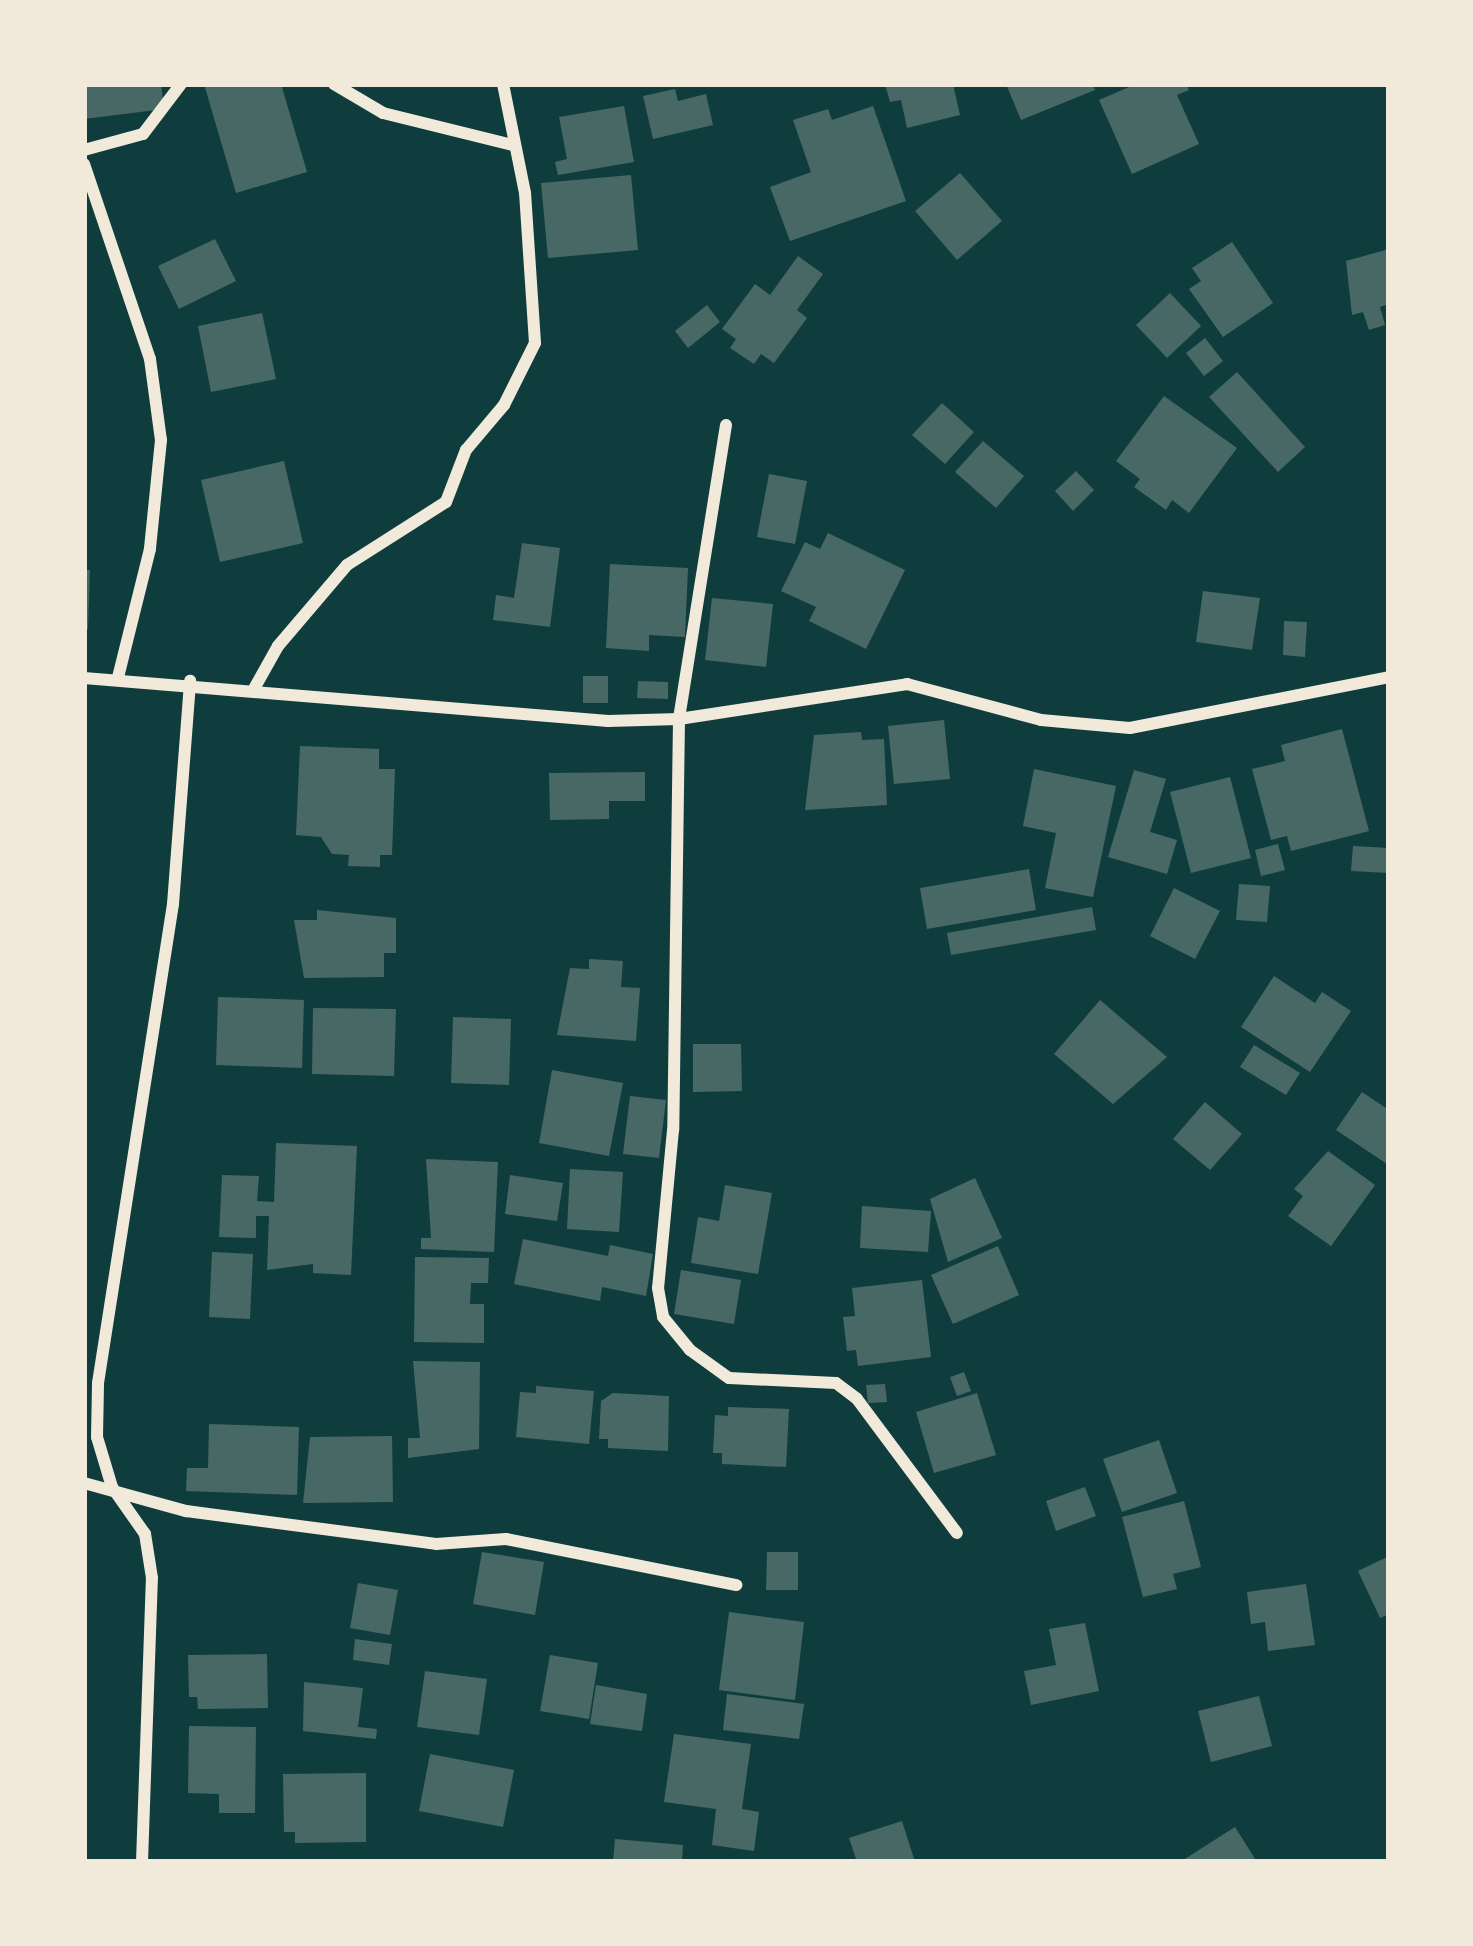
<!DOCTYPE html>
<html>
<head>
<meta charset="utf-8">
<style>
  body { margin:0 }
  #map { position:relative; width:1473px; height:1946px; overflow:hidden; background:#0f3d3e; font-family:"Asap Condensed",sans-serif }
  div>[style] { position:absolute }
  .building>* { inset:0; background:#486865 }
  .minor>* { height:12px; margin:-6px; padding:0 6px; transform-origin:6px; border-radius:6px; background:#f1e9da }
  span { translate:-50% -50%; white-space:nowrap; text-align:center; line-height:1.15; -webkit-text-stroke:10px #f1e9da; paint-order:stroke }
  .frame { position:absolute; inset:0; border:87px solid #f1e9da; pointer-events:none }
</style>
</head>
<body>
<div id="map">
  <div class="building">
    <div style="clip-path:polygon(84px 84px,161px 84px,164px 109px,84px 119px)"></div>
    <div style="clip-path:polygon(204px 84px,281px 84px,307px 172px,236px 193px)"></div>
    <div style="clip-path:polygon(885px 84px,953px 84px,960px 115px,907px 128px,901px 100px,890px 102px)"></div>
    <div style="clip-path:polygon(1006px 84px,1093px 84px,1095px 90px,1021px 120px)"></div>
    <div style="clip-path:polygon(1136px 84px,1186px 84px,1189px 90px,1177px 95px,1199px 144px,1132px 174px,1099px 100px)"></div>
    <div style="clip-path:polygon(675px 89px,678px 101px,706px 94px,713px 125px,653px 139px,643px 96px)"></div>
    <div style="clip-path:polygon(624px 106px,634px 162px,558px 175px,555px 162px,567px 159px,559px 117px)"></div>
    <div style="clip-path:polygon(873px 106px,906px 201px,790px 241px,770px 187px,811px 172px,793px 120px,828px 109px,832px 120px)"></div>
    <div style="clip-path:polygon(960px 173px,1002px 221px,957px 260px,915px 211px)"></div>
    <div style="clip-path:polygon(631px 175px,638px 250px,548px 258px,541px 183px)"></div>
    <div style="clip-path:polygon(215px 239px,236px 281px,179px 309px,158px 266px)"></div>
    <div style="clip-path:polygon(1232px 242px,1273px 303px,1223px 337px,1189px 289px,1201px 281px,1192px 268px)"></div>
    <div style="clip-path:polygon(1389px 249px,1389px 304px,1380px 307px,1385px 325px,1369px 330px,1363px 312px,1352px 315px,1346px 261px)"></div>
    <div style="clip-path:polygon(798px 256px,823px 274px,797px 310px,807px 318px,774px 363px,761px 354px,754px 364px,730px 348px,736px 339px,722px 329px,755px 284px,770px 295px)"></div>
    <div style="clip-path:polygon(1170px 293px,1201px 326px,1167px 358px,1136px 325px)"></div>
    <div style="clip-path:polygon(707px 305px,720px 322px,688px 348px,675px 331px)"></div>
    <div style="clip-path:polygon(262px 313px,276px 379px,211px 392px,198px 326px)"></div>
    <div style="clip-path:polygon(1205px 338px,1223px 361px,1204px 376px,1186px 353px)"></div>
    <div style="clip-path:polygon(1237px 372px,1305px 447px,1278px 472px,1209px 397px)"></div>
    <div style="clip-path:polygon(1164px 396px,1237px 448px,1189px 513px,1172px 500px,1166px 510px,1134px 487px,1140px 479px,1116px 461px)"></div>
    <div style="clip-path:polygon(942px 403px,974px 432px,945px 464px,912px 435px)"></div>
    <div style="clip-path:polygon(983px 441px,1024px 476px,996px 508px,955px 472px)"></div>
    <div style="clip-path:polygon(284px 461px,303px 543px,220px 562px,201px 480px)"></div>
    <div style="clip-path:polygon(1076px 471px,1094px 490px,1073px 511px,1055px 491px)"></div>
    <div style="clip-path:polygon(769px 474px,807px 481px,795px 544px,757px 537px)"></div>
    <div style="clip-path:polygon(828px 533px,905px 570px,866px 649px,809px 621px,816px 607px,781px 591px,805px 542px,820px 549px)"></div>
    <div style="clip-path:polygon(522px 543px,560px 548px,550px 627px,493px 620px,496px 595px,514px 598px)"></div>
    <div style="clip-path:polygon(610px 564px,688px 568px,685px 637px,649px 635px,649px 651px,606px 648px)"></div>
    <div style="clip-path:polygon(84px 570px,90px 570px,88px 629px,84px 629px)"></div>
    <div style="clip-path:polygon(1203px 591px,1260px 598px,1252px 650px,1196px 642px)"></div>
    <div style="clip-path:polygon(712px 598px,773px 604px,766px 667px,705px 660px)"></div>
    <div style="clip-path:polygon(1284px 621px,1307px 622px,1305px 657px,1283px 655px)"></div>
    <div style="clip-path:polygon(583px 676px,608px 676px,608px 703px,583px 703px)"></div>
    <div style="clip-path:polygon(638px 681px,668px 682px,668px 699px,637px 698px)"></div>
    <div style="clip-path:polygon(944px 720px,950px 779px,894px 784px,888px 726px)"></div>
    <div style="clip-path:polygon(1342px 729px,1369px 831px,1291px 851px,1287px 836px,1271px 840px,1252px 769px,1285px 761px,1281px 745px)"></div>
    <div style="clip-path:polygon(861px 732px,862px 740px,884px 739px,887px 805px,805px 810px,814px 735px)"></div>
    <div style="clip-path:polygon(300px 746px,379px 749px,379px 769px,395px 769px,392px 855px,380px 855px,380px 867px,348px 866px,349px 855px,332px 854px,321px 837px,296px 835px)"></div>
    <div style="clip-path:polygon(1034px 769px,1116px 786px,1093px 897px,1045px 888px,1056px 833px,1023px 826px)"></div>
    <div style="clip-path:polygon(1134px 770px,1166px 779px,1150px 832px,1177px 840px,1167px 874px,1108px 857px)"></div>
    <div style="clip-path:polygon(645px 772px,645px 801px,609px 801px,609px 819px,550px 820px,549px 773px)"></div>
    <div style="clip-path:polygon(1230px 777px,1251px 858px,1191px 873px,1170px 792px)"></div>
    <div style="clip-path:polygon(1278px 844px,1285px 870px,1261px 876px,1255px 850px)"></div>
    <div style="clip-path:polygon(1353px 846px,1389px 848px,1389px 873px,1351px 871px)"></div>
    <div style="clip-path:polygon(1029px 869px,1036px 910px,927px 929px,920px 888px)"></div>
    <div style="clip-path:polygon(1239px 884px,1270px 886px,1267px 922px,1236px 920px)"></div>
    <div style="clip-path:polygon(1174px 888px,1220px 911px,1195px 959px,1150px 936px)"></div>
    <div style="clip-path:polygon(1092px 907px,1096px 930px,951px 955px,947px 933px)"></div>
    <div style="clip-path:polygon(317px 910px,396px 918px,396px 953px,384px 953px,384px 977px,304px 978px,294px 920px,317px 920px)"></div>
    <div style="clip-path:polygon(589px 959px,623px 961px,621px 987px,640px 988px,636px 1041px,557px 1035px,570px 968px,589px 969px)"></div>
    <div style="clip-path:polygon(1274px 976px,1315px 1003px,1322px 992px,1351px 1011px,1310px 1072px,1241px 1027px)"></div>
    <div style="clip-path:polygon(218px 997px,304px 1000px,302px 1068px,216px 1065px)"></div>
    <div style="clip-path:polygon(1100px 1000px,1167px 1057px,1113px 1104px,1054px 1054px)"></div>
    <div style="clip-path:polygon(313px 1008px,396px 1009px,394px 1076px,312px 1074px)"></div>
    <div style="clip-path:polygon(453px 1017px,511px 1019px,509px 1085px,451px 1083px)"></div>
    <div style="clip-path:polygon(693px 1044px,741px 1044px,742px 1091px,693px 1092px)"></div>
    <div style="clip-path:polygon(1254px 1045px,1300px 1073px,1286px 1095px,1240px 1067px)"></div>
    <div style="clip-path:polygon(552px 1070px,623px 1083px,609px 1156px,539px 1143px)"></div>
    <div style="clip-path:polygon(1362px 1092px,1389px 1110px,1387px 1164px,1336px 1130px)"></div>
    <div style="clip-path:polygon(630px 1096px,666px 1100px,659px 1158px,623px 1154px)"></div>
    <div style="clip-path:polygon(1205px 1102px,1242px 1134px,1210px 1170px,1173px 1139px)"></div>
    <div style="clip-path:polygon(276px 1143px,357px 1146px,351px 1275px,313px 1273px,313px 1264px,267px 1270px,269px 1216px,256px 1216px,256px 1238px,219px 1237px,222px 1175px,259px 1176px,257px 1201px,274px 1202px)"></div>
    <div style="clip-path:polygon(1328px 1151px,1375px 1185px,1331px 1246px,1288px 1216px,1303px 1196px,1294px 1189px)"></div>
    <div style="clip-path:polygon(426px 1159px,498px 1162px,494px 1252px,421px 1249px,421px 1238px,431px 1238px)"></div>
    <div style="clip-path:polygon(570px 1169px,623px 1172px,619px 1232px,567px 1229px)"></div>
    <div style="clip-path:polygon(510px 1175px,563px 1183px,557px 1221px,505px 1214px)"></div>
    <div style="clip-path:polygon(975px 1178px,1002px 1238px,948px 1262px,930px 1199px)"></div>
    <div style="clip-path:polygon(725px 1185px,772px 1193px,758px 1274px,691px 1263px,698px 1217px,719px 1221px)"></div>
    <div style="clip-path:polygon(862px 1206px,931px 1211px,928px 1252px,860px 1248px)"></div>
    <div style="clip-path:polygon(523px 1239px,608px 1256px,610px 1245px,653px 1254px,646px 1296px,602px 1287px,600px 1301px,514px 1284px)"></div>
    <div style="clip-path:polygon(998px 1246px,1019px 1295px,953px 1324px,931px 1275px)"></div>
    <div style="clip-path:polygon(212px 1252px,253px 1254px,250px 1319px,209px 1317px)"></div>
    <div style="clip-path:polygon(415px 1257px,489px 1258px,488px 1283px,471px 1283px,470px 1304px,484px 1304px,484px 1343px,414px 1342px)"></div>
    <div style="clip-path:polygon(681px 1270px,741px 1280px,734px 1324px,674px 1314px)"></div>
    <div style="clip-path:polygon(922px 1280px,931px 1357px,858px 1366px,856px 1350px,847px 1351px,843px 1317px,855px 1316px,852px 1288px)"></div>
    <div style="clip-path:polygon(413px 1361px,480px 1362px,479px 1449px,408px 1458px,408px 1438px,420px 1438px)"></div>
    <div style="clip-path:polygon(964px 1372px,971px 1391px,957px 1396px,950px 1377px)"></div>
    <div style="clip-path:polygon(885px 1384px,887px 1402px,868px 1403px,866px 1385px)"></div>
    <div style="clip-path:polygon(536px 1386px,594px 1391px,589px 1444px,516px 1437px,520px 1392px,536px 1393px)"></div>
    <div style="clip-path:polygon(613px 1393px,669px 1396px,668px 1451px,608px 1448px,608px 1439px,599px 1439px,601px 1401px)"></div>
    <div style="clip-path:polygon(977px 1393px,996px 1455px,934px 1473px,916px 1412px)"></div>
    <div style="clip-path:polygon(728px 1407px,789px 1409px,786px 1467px,722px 1464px,722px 1453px,713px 1453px,715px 1415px,728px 1416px)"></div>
    <div style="clip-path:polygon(209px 1424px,299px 1427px,297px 1495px,186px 1491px,187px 1468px,208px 1468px)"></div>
    <div style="clip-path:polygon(392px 1436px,393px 1502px,303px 1503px,310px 1437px)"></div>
    <div style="clip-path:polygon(1159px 1440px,1177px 1493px,1122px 1512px,1103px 1459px)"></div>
    <div style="clip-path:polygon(1085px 1487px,1096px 1516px,1056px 1531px,1046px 1501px)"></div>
    <div style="clip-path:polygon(1184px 1501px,1201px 1567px,1173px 1574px,1177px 1589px,1143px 1597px,1122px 1517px)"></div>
    <div style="clip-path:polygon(482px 1552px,544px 1562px,535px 1615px,473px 1604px)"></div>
    <div style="clip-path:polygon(767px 1552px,798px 1552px,798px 1590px,766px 1590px)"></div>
    <div style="clip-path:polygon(1389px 1556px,1389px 1614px,1380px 1618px,1358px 1571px)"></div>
    <div style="clip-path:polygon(358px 1583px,398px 1590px,390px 1635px,350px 1628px)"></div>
    <div style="clip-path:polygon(1306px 1584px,1315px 1645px,1268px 1651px,1265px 1622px,1251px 1624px,1247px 1592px)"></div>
    <div style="clip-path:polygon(729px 1612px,804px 1622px,795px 1700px,719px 1690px)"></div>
    <div style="clip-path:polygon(1085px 1623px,1099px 1691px,1031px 1705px,1024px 1671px,1056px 1665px,1049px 1629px)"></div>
    <div style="clip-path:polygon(355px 1639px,392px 1644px,389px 1665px,353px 1660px)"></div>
    <div style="clip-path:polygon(267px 1654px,268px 1708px,198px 1709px,197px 1697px,189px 1697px,188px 1655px)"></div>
    <div style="clip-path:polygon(550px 1655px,598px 1663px,589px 1719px,540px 1711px)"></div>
    <div style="clip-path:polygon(425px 1671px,487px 1679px,479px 1735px,417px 1727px)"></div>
    <div style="clip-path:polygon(304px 1682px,363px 1688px,358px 1727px,377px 1729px,376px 1739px,303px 1731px)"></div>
    <div style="clip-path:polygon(596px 1685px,647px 1694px,642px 1731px,590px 1724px)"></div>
    <div style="clip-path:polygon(727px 1694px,804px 1704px,799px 1739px,723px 1730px)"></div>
    <div style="clip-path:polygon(1259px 1696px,1272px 1746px,1211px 1762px,1198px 1711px)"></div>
    <div style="clip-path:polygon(189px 1726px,256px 1727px,255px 1813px,219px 1813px,219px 1794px,188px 1793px)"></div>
    <div style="clip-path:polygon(674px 1734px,751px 1744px,742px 1809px,759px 1812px,754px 1851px,712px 1845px,716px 1809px,664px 1802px)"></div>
    <div style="clip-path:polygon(430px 1754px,514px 1770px,503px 1827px,419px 1811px)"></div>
    <div style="clip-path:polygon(366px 1773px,366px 1842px,295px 1843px,295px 1832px,284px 1832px,283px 1774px)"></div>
    <div style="clip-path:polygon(902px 1821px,915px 1862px,857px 1862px,849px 1838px)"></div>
    <div style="clip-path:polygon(1235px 1827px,1257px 1862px,1180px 1862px)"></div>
    <div style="clip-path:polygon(615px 1839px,683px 1845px,682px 1862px,613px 1862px)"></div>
  </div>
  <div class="minor">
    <div style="left:334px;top:84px;width:57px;rotate:30.6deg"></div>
    <div style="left:383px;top:113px;width:133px;rotate:13.9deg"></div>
    <div style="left:84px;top:150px;width:61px;rotate:-15.2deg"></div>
    <div style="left:143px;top:134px;width:63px;rotate:-52.8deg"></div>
    <div style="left:84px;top:164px;width:206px;rotate:71.3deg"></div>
    <div style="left:150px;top:359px;width:82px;rotate:82.3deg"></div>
    <div style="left:161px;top:440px;width:110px;rotate:95.8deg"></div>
    <div style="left:150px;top:549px;width:132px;rotate:104deg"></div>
    <div style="left:726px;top:425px;width:298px;rotate:99.1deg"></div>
    <div style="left:679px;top:719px;width:411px;rotate:90.8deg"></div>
    <div style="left:673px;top:1130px;width:159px;rotate:95.4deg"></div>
    <div style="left:658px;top:1288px;width:29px;rotate:80deg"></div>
    <div style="left:663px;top:1317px;width:43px;rotate:50.7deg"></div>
    <div style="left:690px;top:1350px;width:48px;rotate:35.7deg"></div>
    <div style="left:729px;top:1378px;width:107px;rotate:2.7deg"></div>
    <div style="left:836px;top:1383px;width:26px;rotate:37deg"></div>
    <div style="left:857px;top:1399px;width:167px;rotate:53.3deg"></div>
    <div style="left:84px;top:678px;width:526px;rotate:4.69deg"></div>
    <div style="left:608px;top:721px;width:71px;rotate:-1.6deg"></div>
    <div style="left:679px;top:719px;width:231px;rotate:-8.7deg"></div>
    <div style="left:907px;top:684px;width:139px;rotate:15deg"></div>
    <div style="left:1041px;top:720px;width:89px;rotate:5.1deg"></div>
    <div style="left:1130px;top:728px;width:264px;rotate:-11.1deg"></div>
    <div style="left:255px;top:687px;width:47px;rotate:-60.7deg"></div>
    <div style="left:278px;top:646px;width:106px;rotate:-49.6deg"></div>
    <div style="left:347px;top:565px;width:117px;rotate:-32.5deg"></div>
    <div style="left:446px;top:502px;width:56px;rotate:-69deg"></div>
    <div style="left:466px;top:450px;width:59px;rotate:-49.8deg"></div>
    <div style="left:504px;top:405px;width:69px;rotate:-63.4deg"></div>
    <div style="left:535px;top:343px;width:150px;rotate:-93.8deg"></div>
    <div style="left:525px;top:193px;width:111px;rotate:-101.4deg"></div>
    <div style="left:84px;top:1483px;width:106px;rotate:15.4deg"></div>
    <div style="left:186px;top:1511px;width:252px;rotate:7.5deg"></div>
    <div style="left:436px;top:1544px;width:70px;rotate:-4.1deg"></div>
    <div style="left:506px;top:1539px;width:235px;rotate:11.3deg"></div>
    <div style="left:142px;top:1862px;width:284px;rotate:-88deg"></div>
    <div style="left:152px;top:1578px;width:45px;rotate:-99deg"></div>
    <div style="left:145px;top:1534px;width:57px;rotate:-125.1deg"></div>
    <div style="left:112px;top:1487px;width:52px;rotate:-106.7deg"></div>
    <div style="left:97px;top:1437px;width:54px;rotate:-88.9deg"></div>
    <div style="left:98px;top:1383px;width:485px;rotate:-81.1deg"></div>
    <div style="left:173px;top:904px;width:224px;rotate:-85.6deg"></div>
  </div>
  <div class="frame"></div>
</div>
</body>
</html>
